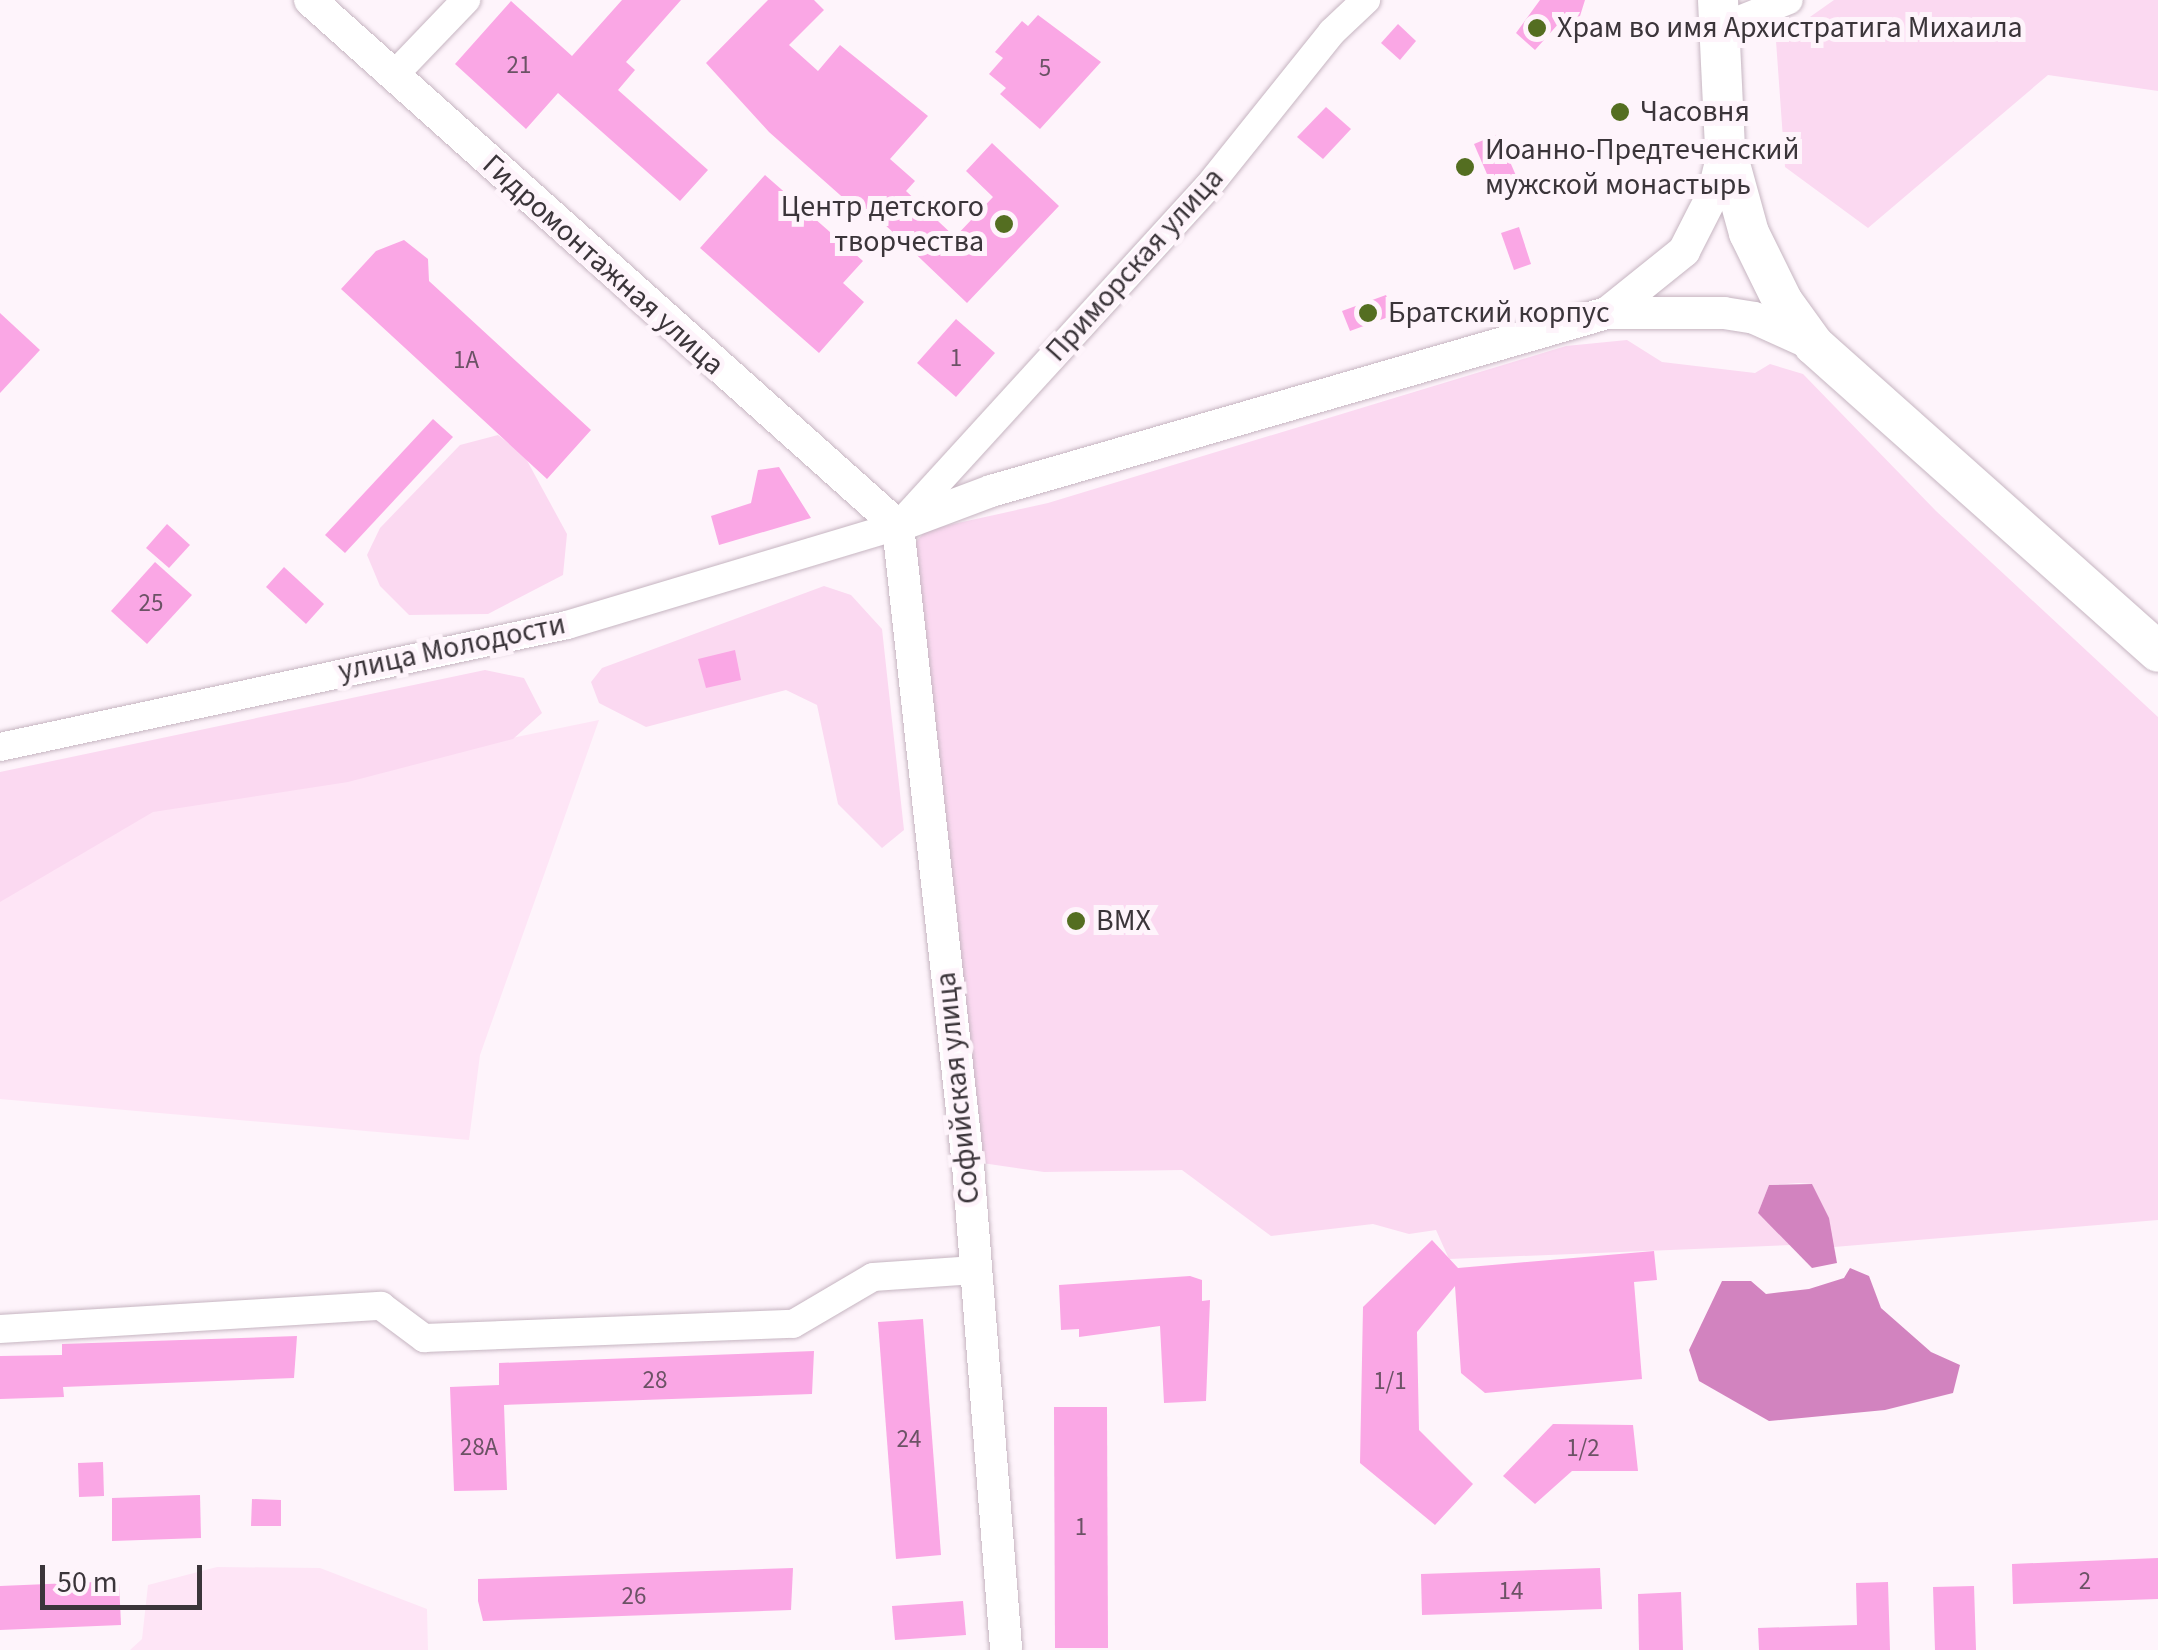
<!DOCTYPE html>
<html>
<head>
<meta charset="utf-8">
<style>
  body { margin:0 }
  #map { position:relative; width:2158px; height:1650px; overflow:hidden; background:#fef4fb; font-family:"Source Sans 3",sans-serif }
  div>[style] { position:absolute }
  .built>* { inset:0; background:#fee5f6 }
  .green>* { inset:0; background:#fbd9f1 }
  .water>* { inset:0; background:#d283bf }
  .building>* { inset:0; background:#faa7e5 }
  .round { border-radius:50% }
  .roads { filter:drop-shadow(0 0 2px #c6b5c1) drop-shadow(0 0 2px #c6b5c1) }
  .minor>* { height:28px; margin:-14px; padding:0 14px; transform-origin:14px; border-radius:14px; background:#fff }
  .major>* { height:32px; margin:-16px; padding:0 16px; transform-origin:16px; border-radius:16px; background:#fff }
  .highway>* { height:40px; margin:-20px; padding:0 20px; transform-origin:20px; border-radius:20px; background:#fff }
  .dots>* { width:28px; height:28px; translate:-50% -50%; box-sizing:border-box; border:5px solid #fef4fb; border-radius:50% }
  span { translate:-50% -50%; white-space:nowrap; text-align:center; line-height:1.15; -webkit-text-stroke:10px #fef4fb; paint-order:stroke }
  .number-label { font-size:25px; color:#6b5265 }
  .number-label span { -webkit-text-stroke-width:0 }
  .poi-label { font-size:30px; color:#3b353a }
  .left { translate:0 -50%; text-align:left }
  .right { translate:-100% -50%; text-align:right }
  .street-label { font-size:30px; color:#3b353a }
  .scale { position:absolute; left:40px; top:1565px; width:162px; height:45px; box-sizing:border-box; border:5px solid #3b353a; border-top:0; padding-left:12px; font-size:30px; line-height:35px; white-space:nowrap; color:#3b353a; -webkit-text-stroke:8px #fef4fb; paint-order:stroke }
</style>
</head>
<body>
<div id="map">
  <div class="built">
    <div style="clip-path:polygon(599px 720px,480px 1055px,469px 1140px,0 1099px,0 895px,135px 815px)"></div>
    <div style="clip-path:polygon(217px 1567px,320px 1568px,427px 1609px,428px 1650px,130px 1650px,142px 1639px,148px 1585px)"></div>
  </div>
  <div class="green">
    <div style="clip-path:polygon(1834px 0,2158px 0,2158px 91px,2048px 75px,1868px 228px,1785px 167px,1776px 41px)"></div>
    <div style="clip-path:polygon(1627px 340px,1662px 362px,1755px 373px,1770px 364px,1803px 374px,1936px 511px,2158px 717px,2158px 1220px,1834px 1247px,1812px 1184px,1799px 1183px,1769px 1185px,1758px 1213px,1791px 1245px,1449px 1259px,1436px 1230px,1409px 1234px,1373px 1224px,1271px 1236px,1182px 1170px,1044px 1172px,982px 1163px,912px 547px,926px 530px,1048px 503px,1566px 346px)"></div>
    <div style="clip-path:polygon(498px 435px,524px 455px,567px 534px,563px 575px,488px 614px,409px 615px,380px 586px,367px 555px,380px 528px,460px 445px)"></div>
    <div style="clip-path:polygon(824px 586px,851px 595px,882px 629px,904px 830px,882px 848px,838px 804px,817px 705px,786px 690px,646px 727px,599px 703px,591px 682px,602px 668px)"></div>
    <div style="clip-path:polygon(485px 670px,524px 678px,542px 713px,513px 739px,348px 782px,153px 812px,0 902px,0 772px)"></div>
  </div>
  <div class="water">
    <div style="clip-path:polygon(1812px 1184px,1829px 1218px,1837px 1263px,1812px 1268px,1758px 1213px,1769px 1185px)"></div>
    <div style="clip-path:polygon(1850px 1268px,1869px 1276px,1881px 1308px,1931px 1352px,1960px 1365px,1953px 1393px,1885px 1410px,1769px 1421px,1699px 1381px,1689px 1350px,1722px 1281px,1751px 1281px,1766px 1294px,1809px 1289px,1844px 1278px)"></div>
  </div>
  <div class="building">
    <div style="clip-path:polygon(622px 0,681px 0,626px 62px,635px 70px,618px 90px,708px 170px,680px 201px,558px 93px,526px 129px,455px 64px,511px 1px,572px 56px)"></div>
    <div style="clip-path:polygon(768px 0,814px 0,824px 10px,789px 45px,818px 71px,840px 45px,928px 116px,890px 159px,915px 181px,906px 191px,955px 237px,993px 197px,966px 171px,992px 143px,1059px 206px,967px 303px,880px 220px,875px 226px,769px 132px,706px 63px)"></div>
    <div style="clip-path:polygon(1540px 0,1585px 0,1580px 16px,1560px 22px,1535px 50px,1516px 33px)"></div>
    <div style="clip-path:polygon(1038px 15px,1101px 62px,1040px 129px,1000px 94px,1006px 88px,989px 74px,1003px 58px,995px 52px,1022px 21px,1028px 26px)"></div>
    <div style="clip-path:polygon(1398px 24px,1416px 41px,1400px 60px,1381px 43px)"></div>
    <div class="round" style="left:1609px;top:102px;width:22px;height:22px"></div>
    <div style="clip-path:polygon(1326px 107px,1351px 129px,1323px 159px,1297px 137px)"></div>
    <div style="clip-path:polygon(1498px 134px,1517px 178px,1493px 188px,1474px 144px)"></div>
    <div style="clip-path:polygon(765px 175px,863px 261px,843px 283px,864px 302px,819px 353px,700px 248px)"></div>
    <div style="clip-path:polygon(1519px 227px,1531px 264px,1514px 270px,1501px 233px)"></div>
    <div style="clip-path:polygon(404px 240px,428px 259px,429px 281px,591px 430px,547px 479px,341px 289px,376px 251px)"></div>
    <div style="clip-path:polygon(1386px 295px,1394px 315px,1350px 331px,1342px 311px)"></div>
    <div style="clip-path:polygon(0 313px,40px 350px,0 393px)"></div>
    <div style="clip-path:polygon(956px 319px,995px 353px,956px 397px,917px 363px)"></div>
    <div style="clip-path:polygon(433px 419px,453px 437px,345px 553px,325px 535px)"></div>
    <div style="clip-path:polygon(779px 467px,811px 518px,719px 545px,711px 516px,751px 503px,758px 470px)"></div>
    <div style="clip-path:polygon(167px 524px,190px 545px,169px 568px,146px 548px)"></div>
    <div style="clip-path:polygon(155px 562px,192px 595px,147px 644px,111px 611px)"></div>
    <div style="clip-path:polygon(284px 567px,324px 604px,306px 624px,266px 587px)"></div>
    <div style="clip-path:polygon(735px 650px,741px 680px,706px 688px,698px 659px)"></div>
    <div style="clip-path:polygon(1432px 1240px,1458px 1268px,1654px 1251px,1657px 1280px,1634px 1282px,1642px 1379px,1485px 1393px,1461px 1373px,1455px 1286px,1417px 1332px,1419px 1430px,1473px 1484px,1435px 1525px,1360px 1463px,1363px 1307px)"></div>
    <div style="clip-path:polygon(1190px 1276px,1202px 1280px,1202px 1301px,1210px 1300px,1206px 1401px,1164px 1403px,1160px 1326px,1079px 1337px,1079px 1329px,1061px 1330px,1059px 1285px)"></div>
    <div style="clip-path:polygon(923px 1319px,941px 1555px,896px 1559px,878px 1322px)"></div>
    <div style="clip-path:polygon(297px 1336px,294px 1378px,63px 1387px,64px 1397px,0 1399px,0 1356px,62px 1355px,62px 1344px)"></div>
    <div style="clip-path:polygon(814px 1351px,812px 1394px,504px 1405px,507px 1490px,454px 1491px,450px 1387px,499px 1385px,499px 1363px)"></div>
    <div style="clip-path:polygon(1054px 1407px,1107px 1407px,1108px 1648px,1055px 1648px)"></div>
    <div style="clip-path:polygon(1553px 1424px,1633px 1425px,1638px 1471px,1572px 1471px,1535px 1504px,1503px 1476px)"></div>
    <div style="clip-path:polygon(103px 1462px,104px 1496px,79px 1497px,78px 1463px)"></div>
    <div style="clip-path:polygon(200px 1495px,201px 1538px,112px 1541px,112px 1498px)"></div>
    <div style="clip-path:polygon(252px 1499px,281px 1500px,281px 1526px,251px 1526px)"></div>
    <div style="clip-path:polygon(2158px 1558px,2158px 1599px,2013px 1604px,2012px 1564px)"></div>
    <div style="clip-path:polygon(793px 1568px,791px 1610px,483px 1621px,478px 1601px,478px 1579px)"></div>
    <div style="clip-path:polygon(1600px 1568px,1602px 1609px,1422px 1615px,1421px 1574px)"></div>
    <div style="clip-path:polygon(119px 1581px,121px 1625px,0 1630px,0 1586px)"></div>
    <div style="clip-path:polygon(1888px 1582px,1890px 1650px,1759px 1650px,1758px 1628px,1857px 1625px,1856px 1583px)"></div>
    <div style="clip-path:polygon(1974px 1586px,1976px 1650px,1935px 1650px,1933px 1587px)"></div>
    <div style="clip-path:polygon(1681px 1592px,1683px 1650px,1639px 1650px,1638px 1594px)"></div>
    <div style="clip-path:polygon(963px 1601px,966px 1635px,895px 1640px,892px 1606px)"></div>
  </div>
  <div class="roads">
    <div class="minor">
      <div style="left:1719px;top:28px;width:75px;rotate:-21.8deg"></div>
      <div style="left:395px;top:74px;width:103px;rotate:-46.2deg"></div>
      <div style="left:0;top:747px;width:580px;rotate:-12.14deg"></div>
      <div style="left:567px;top:625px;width:345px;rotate:-16.7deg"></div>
      <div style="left:898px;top:526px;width:458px;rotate:-47.6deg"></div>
      <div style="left:1207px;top:188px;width:200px;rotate:-51.3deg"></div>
      <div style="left:1332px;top:32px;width:47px;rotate:-43.3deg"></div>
      <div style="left:0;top:1329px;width:382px;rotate:-3.5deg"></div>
      <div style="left:381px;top:1306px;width:54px;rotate:36.7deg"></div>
      <div style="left:424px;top:1338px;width:369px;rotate:-2.2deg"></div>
      <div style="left:793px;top:1324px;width:93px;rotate:-30.4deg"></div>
      <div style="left:873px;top:1277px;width:102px;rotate:-3.9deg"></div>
    </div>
    <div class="major">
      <div style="left:310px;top:0;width:789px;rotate:41.81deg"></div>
      <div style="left:1607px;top:313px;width:99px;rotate:-38.8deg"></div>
      <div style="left:1684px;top:251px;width:64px;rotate:-63deg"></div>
      <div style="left:1713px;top:194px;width:49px;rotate:-76deg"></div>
      <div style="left:898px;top:526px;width:643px;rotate:83.75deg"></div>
      <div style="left:968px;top:1165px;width:486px;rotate:85.5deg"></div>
      <div style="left:898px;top:526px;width:99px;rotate:-20.6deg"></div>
      <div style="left:991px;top:491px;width:641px;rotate:-16.12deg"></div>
      <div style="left:1607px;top:313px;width:117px"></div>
      <div style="left:1724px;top:313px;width:30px;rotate:9deg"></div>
      <div style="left:1754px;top:318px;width:66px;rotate:24.2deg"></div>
    </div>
    <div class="highway">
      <div style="left:1718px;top:0;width:146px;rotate:87.3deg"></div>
      <div style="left:1725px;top:146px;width:90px;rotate:74.6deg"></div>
      <div style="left:1749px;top:233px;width:77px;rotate:63.8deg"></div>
      <div style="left:1783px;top:302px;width:53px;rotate:54.2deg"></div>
      <div style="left:1814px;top:345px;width:461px;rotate:41.7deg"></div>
    </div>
  </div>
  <div class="dots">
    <div style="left:1537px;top:28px;background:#546e21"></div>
    <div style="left:1620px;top:112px;background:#546e21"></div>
    <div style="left:1465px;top:167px;background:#546e21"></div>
    <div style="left:1004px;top:224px;background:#546e21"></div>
    <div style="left:1368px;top:313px;background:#546e21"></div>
    <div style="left:1076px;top:921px;background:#546e21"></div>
  </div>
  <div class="number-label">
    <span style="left:519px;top:65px">21</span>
    <span style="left:1045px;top:68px">5</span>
    <span style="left:956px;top:358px">1</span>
    <span style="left:466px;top:360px">1А</span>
    <span style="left:151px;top:603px">25</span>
    <span style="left:655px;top:1380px">28</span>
    <span style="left:1390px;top:1381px">1/1</span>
    <span style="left:909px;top:1439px">24</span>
    <span style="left:479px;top:1447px">28А</span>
    <span style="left:1583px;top:1448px">1/2</span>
    <span style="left:1081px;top:1527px">1</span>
    <span style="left:2085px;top:1581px">2</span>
    <span style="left:1511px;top:1591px">14</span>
    <span style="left:634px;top:1596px">26</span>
  </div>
  <div class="poi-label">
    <span class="left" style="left:1557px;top:28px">Храм во имя Архистратига Михаила</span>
    <span class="left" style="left:1640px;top:112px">Часовня</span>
    <span class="left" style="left:1485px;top:167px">Иоанно-Предтеченский<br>мужской монастырь</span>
    <span class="right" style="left:984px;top:224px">Центр детского<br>творчества</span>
    <span class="left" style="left:1388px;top:313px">Братский корпус</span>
    <span class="left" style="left:1096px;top:921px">BMX</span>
  </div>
  <div class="street-label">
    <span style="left:603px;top:265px;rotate:42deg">Гидромонтажная улица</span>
    <span style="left:1135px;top:265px;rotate:-48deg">Приморская улица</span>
    <span style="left:452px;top:648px;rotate:-12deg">улица Молодости</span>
    <span style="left:958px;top:1088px;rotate:-96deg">Софийская улица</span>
  </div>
  <div class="scale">50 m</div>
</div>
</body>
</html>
